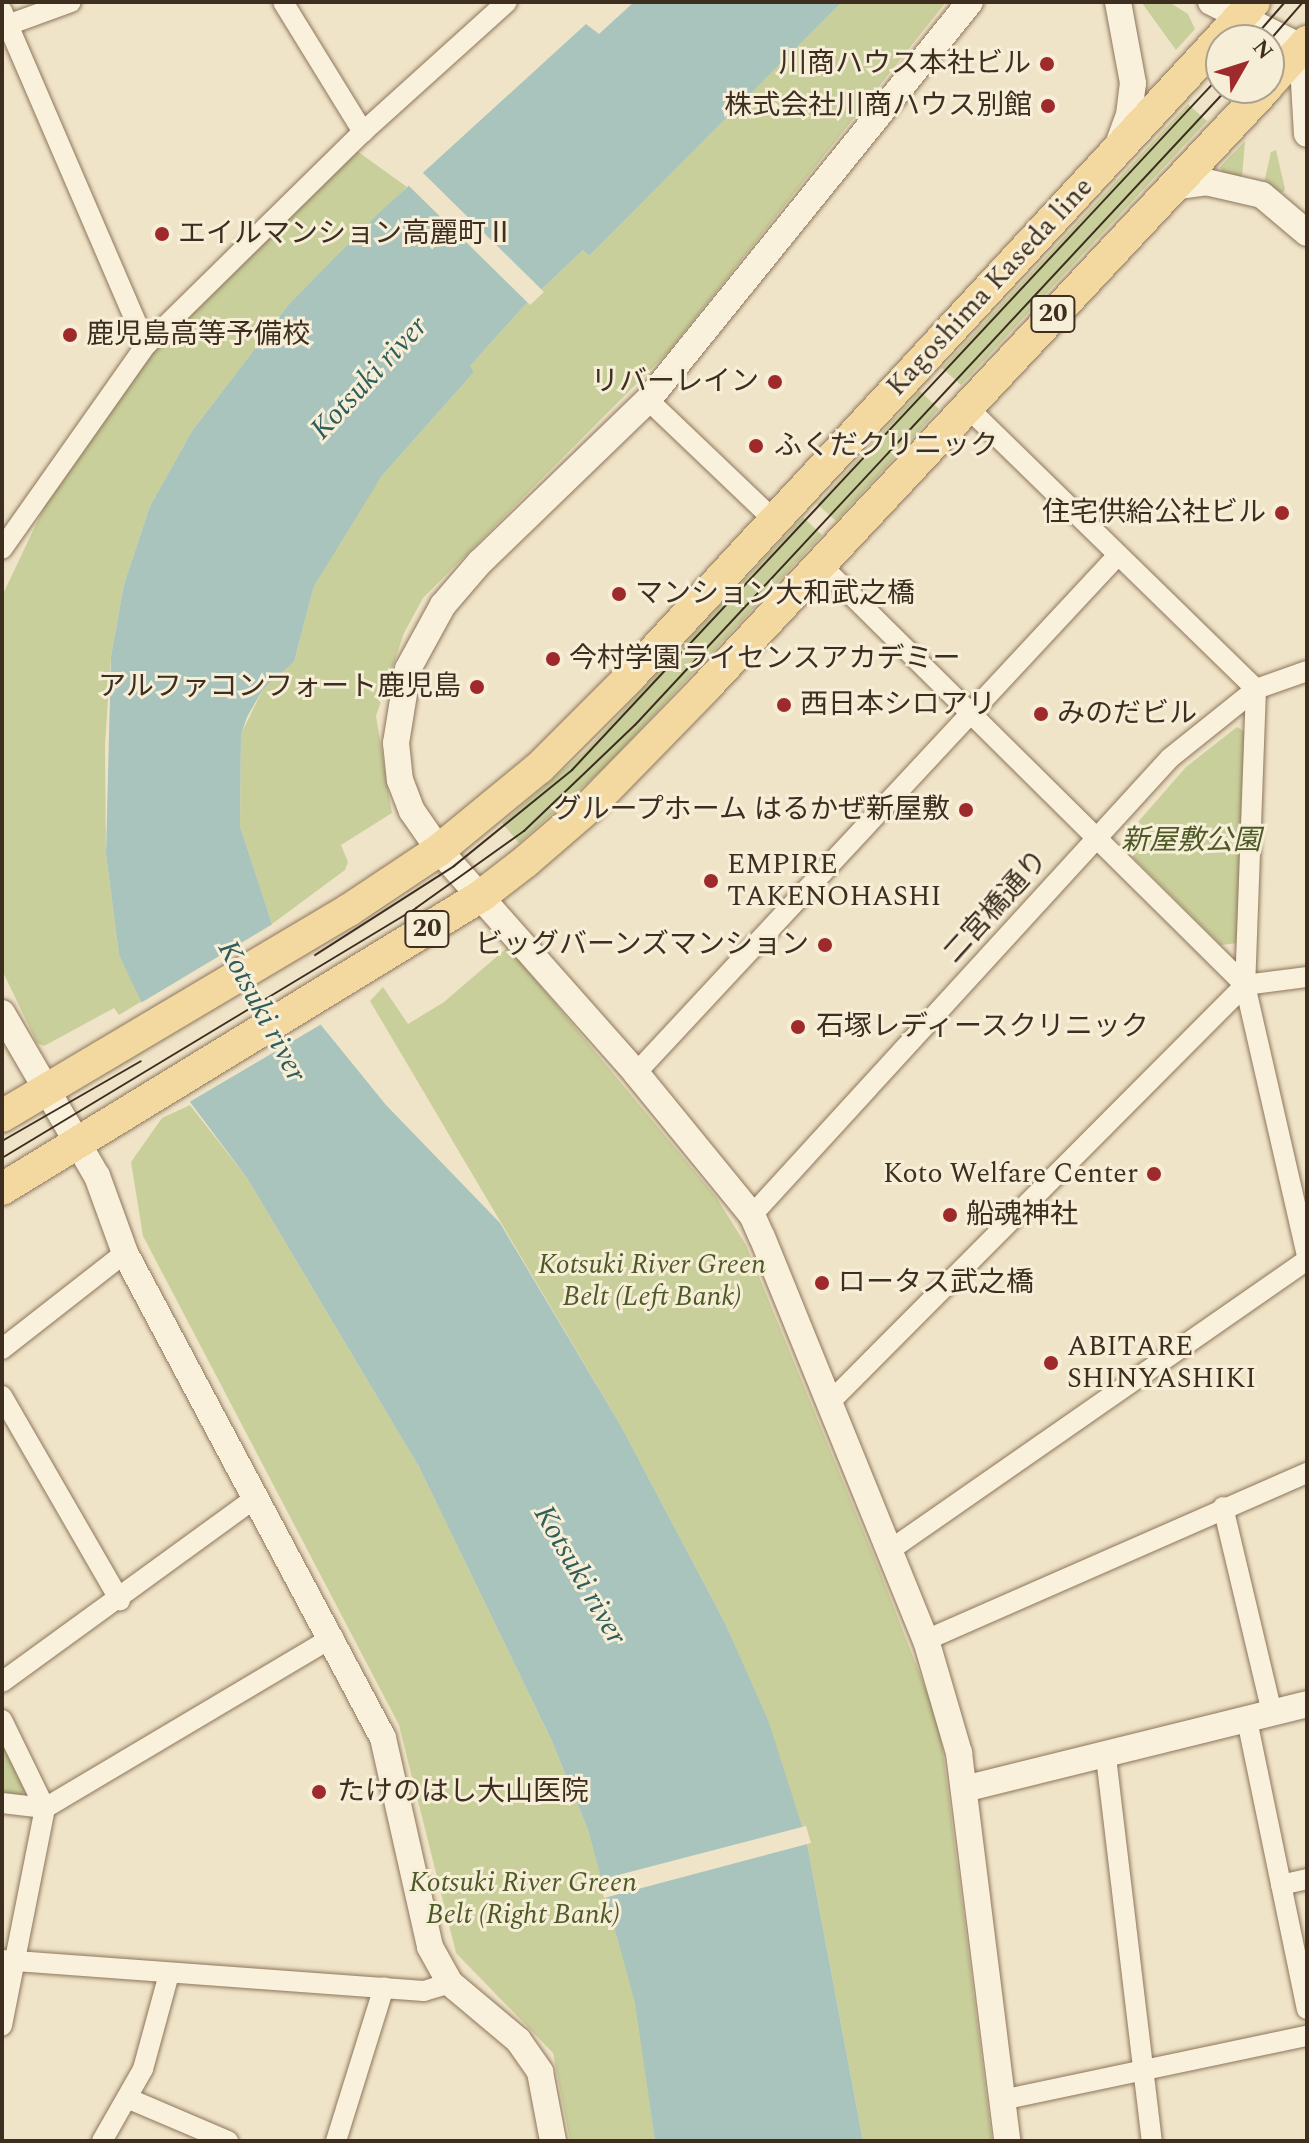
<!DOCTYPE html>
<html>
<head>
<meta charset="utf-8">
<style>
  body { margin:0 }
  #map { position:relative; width:1309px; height:2143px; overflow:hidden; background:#f0e4c8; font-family:Spectral,"Noto Sans JP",serif }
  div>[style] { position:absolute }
  .green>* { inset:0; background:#c9cf9b }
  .water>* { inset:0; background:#a9c4bc }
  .pier>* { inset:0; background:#f0e4c8 }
  .roads { filter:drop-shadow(0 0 2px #8d765c) drop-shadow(0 0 2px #8d765c) }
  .minor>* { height:20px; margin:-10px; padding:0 10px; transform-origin:10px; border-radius:10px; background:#faf1dc }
  .tertiary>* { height:26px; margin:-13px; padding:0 13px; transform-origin:13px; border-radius:13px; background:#faf1dc }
  .primary>* { height:32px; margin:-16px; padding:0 16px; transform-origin:16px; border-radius:16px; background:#f3d9a0 }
  .tram>* { height:2px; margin:-1px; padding:0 1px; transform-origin:1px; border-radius:1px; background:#3d2e20 }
  .dots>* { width:22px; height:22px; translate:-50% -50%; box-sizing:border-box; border:4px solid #f7eed8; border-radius:50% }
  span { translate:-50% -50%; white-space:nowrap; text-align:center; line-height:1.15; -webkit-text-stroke:6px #f7eed8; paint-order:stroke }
  .shield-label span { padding:2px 6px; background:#f7eed8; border:2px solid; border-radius:6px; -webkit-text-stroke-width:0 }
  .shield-label { font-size:26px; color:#3d2e20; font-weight:700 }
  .poi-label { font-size:28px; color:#3d2e20 }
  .right { translate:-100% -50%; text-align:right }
  .left { translate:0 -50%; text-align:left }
  .street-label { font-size:28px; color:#3d2e20 }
  .park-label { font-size:28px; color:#4d5a26; font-style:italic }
  .water-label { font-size:30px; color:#2f5d5a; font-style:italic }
  .frame { position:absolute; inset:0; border:4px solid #3d2e20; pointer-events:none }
  .north { position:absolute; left:1205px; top:24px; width:80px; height:80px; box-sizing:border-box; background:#f7eed8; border:2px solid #ada18e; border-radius:50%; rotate:51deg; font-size:22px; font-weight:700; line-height:32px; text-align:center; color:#3d2e20 }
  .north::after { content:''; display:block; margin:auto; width:28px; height:36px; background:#9e2a2b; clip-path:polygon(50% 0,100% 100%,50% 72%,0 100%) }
</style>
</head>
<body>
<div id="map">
  <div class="green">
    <div style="clip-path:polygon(842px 2px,946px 2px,669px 351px,423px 598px,404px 633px,376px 716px,392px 813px,341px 845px,348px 862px,345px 870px,272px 924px,240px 826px,241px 734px,263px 689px,294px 662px,314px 586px,334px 546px,381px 477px,474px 372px,469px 367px,524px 306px,583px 250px,589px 256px)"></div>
    <div style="clip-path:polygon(1133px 2px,1169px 2px,1188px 14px,1195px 29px,1176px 50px,1142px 3px)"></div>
    <div style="clip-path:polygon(1188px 104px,1207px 121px,961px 385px,942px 368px)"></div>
    <div style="clip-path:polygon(1245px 141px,1242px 178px,1223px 174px,1220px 167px)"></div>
    <div style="clip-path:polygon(1276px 150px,1285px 189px,1283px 193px,1264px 183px,1271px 152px)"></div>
    <div style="clip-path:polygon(357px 151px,407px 187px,289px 304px,192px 431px,150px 506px,124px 584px,111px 656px,105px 745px,106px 854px,119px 955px,142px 1001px,119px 1015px,114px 1008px,44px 1046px,37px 1043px,2px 970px,2px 596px,48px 499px,151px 355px)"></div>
    <div style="clip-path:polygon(920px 391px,939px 409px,836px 521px,817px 504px)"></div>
    <div style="clip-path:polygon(803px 517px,822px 535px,603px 769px,519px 843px,502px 823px,585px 751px)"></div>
    <div style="clip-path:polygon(1237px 727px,1247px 733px,1238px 943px,1221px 945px,1126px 850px,1124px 838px,1186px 767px)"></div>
    <div style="clip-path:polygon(508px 947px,716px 1197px,746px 1245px,879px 1569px,931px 1703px,942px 1744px,992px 2141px,863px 2141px,806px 1838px,767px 1720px,725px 1623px,621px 1426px,370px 1001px,383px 987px,408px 1024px,444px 1002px)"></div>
    <div style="clip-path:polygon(190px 1105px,247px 1178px,419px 1467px,551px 1739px,588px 1830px,636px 2003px,655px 2141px,570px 2141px,553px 2053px,456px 1953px,399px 1725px,143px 1236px,131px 1162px,162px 1118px)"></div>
    <div style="clip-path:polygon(2px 1744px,25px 1790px,17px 1800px,2px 1798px)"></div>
  </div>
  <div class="water">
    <div style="clip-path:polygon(634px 2px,842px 2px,589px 256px,583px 250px,524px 306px,470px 366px,474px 372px,381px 477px,314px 586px,294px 662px,263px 689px,247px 717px,241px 735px,240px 826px,272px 924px,321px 1025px,386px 1105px,500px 1223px,621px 1426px,725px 1623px,768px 1720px,806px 1838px,863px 2141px,655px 2141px,635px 2003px,588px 1830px,551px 1739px,419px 1467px,247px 1178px,187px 1098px,119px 955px,106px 854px,111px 656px,124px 584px,150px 506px,192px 431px,289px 304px,380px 212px,586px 24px,599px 34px)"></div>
  </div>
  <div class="pier">
    <div style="clip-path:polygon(420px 170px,544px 292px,530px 305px,406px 183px)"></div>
    <div style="clip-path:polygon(276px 922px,325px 1022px,186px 1104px,139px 1004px)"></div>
    <div style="clip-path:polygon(806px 1826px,811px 1843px,604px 1898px,599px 1880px)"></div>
  </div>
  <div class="roads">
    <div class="minor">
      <div style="left:283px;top:2px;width:153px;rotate:58.4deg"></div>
      <div style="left:2px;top:11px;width:364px;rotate:66.7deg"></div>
      <div style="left:2px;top:27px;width:73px;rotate:-19.9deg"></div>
      <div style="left:648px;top:400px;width:174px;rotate:43.6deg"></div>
      <div style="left:966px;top:406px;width:405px;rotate:44.3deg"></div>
      <div style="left:1256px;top:689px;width:296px;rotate:92.1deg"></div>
      <div style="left:1245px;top:985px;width:278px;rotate:77.1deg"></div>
      <div style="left:2px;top:549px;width:250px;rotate:-54.8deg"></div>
      <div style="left:146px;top:345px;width:304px;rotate:-44.5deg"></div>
      <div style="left:363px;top:132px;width:194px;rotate:-42.1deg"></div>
      <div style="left:821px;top:565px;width:597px;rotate:44.73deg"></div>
      <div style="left:636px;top:1073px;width:708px;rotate:-47.06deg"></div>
      <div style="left:752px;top:1215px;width:619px;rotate:-47.55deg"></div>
      <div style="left:1170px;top:758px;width:110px;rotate:-38.7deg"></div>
      <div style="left:1256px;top:689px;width:54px;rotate:-19.4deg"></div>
      <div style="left:2px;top:1349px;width:156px;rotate:-38deg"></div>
      <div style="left:2px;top:1396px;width:236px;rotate:60deg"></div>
      <div style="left:830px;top:1402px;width:588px;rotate:-45.14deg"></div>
      <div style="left:1245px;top:985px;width:63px;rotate:-7.4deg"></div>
      <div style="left:1223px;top:1507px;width:212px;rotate:76.6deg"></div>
      <div style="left:890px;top:1550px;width:508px;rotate:-34.82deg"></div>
      <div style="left:926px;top:1640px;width:416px;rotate:-23.7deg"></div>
      <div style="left:2px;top:1682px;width:316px;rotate:-36deg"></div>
      <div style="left:2px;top:1720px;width:98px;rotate:64deg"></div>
      <div style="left:45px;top:1808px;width:222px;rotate:101.2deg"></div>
      <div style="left:1247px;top:1720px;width:295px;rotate:78.3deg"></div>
      <div style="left:1106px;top:1757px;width:387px;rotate:83.2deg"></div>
      <div style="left:2px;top:1803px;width:43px;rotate:6.6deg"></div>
      <div style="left:45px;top:1808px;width:335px;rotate:-30.7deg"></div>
      <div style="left:1281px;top:1885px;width:27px;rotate:-13deg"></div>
      <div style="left:2px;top:1960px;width:423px;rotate:4.2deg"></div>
      <div style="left:424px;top:1991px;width:27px;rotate:-17deg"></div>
      <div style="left:127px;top:2098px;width:110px;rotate:23.1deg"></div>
      <div style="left:1002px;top:2100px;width:312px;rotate:-11.9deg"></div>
      <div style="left:102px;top:2141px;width:83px;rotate:-60.3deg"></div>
      <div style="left:143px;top:2069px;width:98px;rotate:-74.7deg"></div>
      <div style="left:336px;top:2141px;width:161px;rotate:-72.7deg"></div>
    </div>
    <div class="tertiary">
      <div style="left:970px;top:2px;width:512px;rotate:128.97deg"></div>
      <div style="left:648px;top:400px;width:233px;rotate:136deg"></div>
      <div style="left:480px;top:562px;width:57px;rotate:130.7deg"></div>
      <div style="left:443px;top:605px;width:73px;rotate:118.7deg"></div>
      <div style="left:408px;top:669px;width:75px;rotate:99.2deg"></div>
      <div style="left:396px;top:743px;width:37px;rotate:84deg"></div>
      <div style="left:400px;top:780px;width:33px;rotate:69deg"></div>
      <div style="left:412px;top:811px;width:47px;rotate:55.3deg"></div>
      <div style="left:439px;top:850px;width:298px;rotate:48.5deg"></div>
      <div style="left:636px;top:1073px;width:183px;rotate:50.8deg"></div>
      <div style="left:752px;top:1215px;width:24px;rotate:66deg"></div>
      <div style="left:762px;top:1237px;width:435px;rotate:67.9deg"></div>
      <div style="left:926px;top:1640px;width:118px;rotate:73.7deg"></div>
      <div style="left:959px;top:1753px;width:391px;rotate:82.9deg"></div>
      <div style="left:1211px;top:2px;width:107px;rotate:26.6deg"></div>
      <div style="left:1302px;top:48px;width:86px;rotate:86.7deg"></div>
      <div style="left:1118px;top:145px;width:32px;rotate:-70deg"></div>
      <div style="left:1129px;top:115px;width:32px;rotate:-83deg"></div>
      <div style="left:1133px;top:83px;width:82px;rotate:-100.5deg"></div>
      <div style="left:1172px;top:187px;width:34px;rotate:-8deg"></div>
      <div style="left:1206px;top:182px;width:57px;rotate:13.1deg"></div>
      <div style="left:1262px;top:195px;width:59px;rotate:40.2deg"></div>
      <div style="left:2px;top:1013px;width:189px;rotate:59.8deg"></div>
      <div style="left:97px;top:1176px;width:82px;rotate:70deg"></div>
      <div style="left:125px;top:1253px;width:549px;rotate:61.99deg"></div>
      <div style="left:383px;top:1738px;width:214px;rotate:77.3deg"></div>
      <div style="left:430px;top:1947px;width:41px;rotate:60.9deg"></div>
      <div style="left:450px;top:1983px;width:89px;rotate:40deg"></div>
      <div style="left:518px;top:2040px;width:39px;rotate:55deg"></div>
      <div style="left:540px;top:2072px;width:70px;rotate:79.3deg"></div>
      <div style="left:964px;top:1789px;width:353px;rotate:-13.9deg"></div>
    </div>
    <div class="primary">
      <div style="left:1269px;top:84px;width:57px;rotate:-47.9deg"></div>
      <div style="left:2px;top:1116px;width:404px;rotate:-30.7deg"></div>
      <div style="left:349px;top:910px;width:108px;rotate:-33.7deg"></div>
      <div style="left:439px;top:850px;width:129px;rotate:-39.4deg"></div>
      <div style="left:539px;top:768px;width:126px;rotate:-45deg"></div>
      <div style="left:628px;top:679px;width:922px;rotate:-47.24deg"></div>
      <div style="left:2px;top:1189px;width:562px;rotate:-31.45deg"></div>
      <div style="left:481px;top:896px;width:56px;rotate:-37.7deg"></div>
      <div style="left:525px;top:862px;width:86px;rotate:-40.7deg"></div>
      <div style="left:590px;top:806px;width:163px;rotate:-45.7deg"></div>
      <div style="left:704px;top:689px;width:823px;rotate:-46.92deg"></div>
    </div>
  </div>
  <div class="tram">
    <div style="left:1252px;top:40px;width:50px;rotate:-49deg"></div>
    <div style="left:1269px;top:41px;width:52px;rotate:-48.9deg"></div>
    <div style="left:315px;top:955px;width:165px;rotate:-32.6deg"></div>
    <div style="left:454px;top:866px;width:152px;rotate:-39.1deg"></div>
    <div style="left:572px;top:770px;width:951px;rotate:-46.96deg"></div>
    <div style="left:2px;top:1141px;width:160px;rotate:-29.9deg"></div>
    <div style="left:2px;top:1158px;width:484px;rotate:-31.1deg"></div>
    <div style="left:416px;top:908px;width:133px;rotate:-35.5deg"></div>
    <div style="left:524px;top:831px;width:153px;rotate:-43.7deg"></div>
    <div style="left:635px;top:725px;width:870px;rotate:-47.05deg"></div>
  </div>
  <div class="dots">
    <div style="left:1047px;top:64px;background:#9e2a2b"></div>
    <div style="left:1048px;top:106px;background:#9e2a2b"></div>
    <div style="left:162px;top:234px;background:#9e2a2b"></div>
    <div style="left:70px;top:335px;background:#9e2a2b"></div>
    <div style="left:775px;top:382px;background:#9e2a2b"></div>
    <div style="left:756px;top:446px;background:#9e2a2b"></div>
    <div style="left:1282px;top:513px;background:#9e2a2b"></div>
    <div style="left:619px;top:594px;background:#9e2a2b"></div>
    <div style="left:553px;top:659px;background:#9e2a2b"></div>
    <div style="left:477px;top:687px;background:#9e2a2b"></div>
    <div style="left:784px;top:705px;background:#9e2a2b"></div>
    <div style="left:1041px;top:714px;background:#9e2a2b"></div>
    <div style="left:966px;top:810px;background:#9e2a2b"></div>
    <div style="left:711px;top:881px;background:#9e2a2b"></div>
    <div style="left:825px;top:945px;background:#9e2a2b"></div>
    <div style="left:798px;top:1027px;background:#9e2a2b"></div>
    <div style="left:1154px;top:1174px;background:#9e2a2b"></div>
    <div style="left:950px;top:1215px;background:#9e2a2b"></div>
    <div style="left:822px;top:1283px;background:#9e2a2b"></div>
    <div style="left:1051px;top:1363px;background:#9e2a2b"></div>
    <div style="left:319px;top:1792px;background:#9e2a2b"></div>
  </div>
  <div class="shield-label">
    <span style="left:1053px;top:314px">20</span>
    <span style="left:427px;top:929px">20</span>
  </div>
  <div class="poi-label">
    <span class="right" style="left:1031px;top:64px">川商ハウス本社ビル</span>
    <span class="right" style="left:1032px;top:106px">株式会社川商ハウス別館</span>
    <span class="left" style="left:178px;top:234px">エイルマンション高麗町Ⅱ</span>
    <span class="left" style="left:86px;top:335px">鹿児島高等予備校</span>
    <span class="right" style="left:759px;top:382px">リバーレイン</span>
    <span class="left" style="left:774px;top:446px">ふくだクリニック</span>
    <span class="right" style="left:1266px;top:513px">住宅供給公社ビル</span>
    <span class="left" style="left:635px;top:594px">マンション大和武之橋</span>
    <span class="left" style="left:569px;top:659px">今村学園ライセンスアカデミー</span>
    <span class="right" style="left:461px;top:687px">アルファコンフォート鹿児島</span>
    <span class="left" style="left:800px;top:705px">西日本シロアリ</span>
    <span class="left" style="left:1057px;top:714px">みのだビル</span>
    <span class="right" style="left:950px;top:810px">グループホーム はるかぜ新屋敷</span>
    <span class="left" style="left:727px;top:881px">EMPIRE<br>TAKENOHASHI</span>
    <span class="right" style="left:809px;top:945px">ビッグバーンズマンション</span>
    <span class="left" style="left:816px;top:1027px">石塚レディースクリニック</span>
    <span class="right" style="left:1138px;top:1174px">Koto Welfare Center</span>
    <span class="left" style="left:966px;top:1215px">船魂神社</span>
    <span class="left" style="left:838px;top:1283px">ロータス武之橋</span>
    <span class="left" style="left:1067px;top:1363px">ABITARE<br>SHINYASHIKI</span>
    <span class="left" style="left:337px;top:1792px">たけのはし大山医院</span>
  </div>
  <div class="street-label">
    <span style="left:990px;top:287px;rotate:-47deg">Kagoshima Kaseda line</span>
    <span style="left:996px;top:907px;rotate:-48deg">二宮橋通り</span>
  </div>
  <div class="park-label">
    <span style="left:1191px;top:841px">新屋敷公園</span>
    <span style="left:652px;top:1281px">Kotsuki River Green<br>Belt (Left Bank)</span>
    <span style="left:523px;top:1899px">Kotsuki River Green<br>Belt (Right Bank)</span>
  </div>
  <div class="water-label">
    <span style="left:369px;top:378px;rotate:-47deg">Kotsuki river</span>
    <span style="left:262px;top:1011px;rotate:62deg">Kotsuki river</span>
    <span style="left:580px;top:1575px;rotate:60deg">Kotsuki river</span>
  </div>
  <div class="frame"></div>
  <div class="north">N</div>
</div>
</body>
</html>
